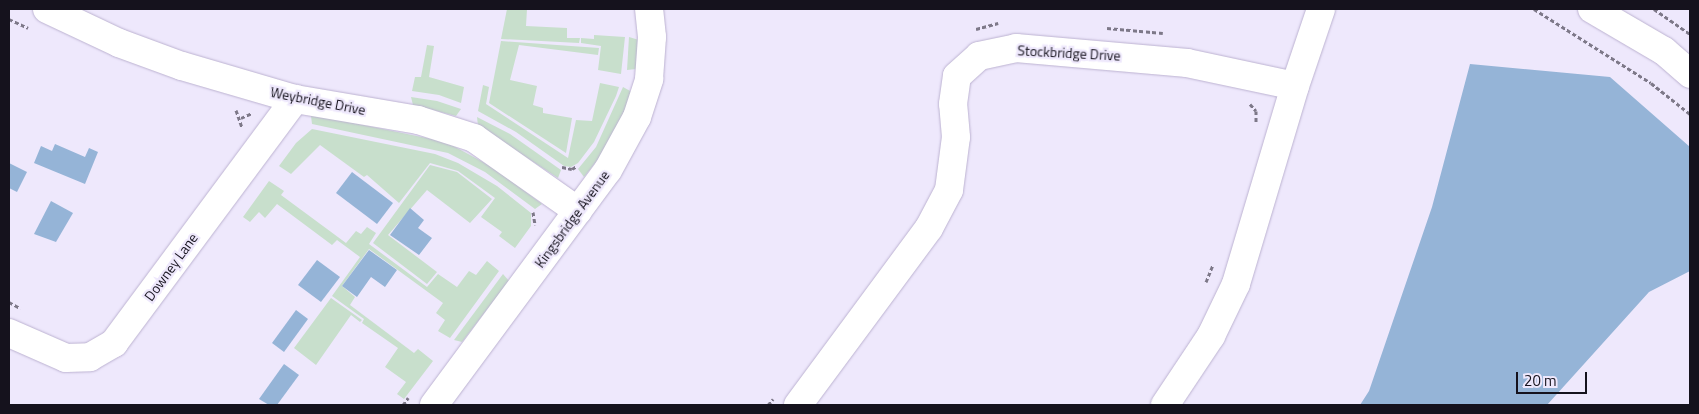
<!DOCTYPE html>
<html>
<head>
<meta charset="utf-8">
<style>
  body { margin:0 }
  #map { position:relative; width:1699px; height:414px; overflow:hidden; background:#eee8fc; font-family:"Titillium Web",sans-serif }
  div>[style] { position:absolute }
  .green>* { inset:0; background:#c8dfcc }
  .water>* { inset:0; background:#95b4d7 }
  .path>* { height:3px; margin-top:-1.5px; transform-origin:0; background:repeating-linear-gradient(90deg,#7d7888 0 4px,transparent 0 6.5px) }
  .roads { filter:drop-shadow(0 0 1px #bcb2d1) drop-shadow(0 0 1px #bcb2d1) }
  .minor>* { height:28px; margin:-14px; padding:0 14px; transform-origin:14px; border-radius:14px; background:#fff }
  .tertiary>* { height:28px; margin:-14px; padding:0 14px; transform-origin:14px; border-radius:14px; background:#fff }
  span { translate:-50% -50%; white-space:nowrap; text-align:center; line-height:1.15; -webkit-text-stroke:4.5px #eee8fc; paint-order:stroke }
  .street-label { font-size:14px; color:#15121d }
  .frame { position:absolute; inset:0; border:10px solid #15121d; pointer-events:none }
  .scale { position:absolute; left:1516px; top:372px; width:71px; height:22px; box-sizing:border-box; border:2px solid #15121d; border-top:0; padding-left:6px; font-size:15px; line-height:18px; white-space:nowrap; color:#15121d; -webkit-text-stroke:4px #eee8fc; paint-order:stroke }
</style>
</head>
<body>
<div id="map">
  <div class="green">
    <div style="clip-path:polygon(507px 9px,527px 9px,526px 26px,567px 28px,567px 38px,580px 38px,579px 43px,501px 39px)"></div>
    <div style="clip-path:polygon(594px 35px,625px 37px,621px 74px,598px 70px,601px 46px,581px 43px,581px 38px,594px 39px)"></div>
    <div style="clip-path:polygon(629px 37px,639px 40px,636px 69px,627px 70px)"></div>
    <div style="clip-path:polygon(501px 41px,599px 48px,598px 55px,519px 45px,510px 80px,537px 86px,533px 105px,543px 108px,543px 113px,572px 118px,566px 153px,489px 103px)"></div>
    <div style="clip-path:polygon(427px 45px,434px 46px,429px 77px,464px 87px,461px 103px,439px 95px,412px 91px,415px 77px,421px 77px)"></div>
    <div style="clip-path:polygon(600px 83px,619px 87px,616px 96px,594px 142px,578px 163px,571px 167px,564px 166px,516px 132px,478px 111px,483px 85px,489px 87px,486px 104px,568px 158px,576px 120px,592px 121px)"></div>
    <div style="clip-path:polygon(623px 87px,632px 92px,621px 122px,607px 148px,584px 177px,578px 169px,596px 147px)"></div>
    <div style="clip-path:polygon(411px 97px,437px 101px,461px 109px,456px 116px,413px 105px)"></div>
    <div style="clip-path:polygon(315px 115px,446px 142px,494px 168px,542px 204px,535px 209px,485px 172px,448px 153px,312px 124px,311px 116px)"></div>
    <div style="clip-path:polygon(477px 117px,510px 134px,561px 170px,558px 178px,478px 126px)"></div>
    <div style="clip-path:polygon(312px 129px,435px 154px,458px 163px,497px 186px,531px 213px,531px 226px,515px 248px,499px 236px,502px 232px,481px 217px,495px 198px,458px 171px,430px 163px,399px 203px,367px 175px,364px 177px,320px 145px,291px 174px,279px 166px,296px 143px)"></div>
    <div style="clip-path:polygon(430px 165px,457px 172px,492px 199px,470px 223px,427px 190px,388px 235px,437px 272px,427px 284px,373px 243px)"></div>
    <div style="clip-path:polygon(269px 181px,284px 191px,281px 195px,346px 243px,356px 231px,361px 234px,367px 227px,376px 233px,369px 244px,427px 287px,438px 274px,457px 287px,469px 271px,476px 275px,487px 261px,499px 271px,450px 338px,438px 331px,445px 320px,436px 313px,443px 303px,369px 249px,342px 286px,355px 297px,350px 305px,414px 353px,418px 349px,433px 361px,404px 399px,397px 394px,406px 382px,385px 367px,398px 348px,362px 323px,364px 319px,332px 296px,360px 257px,337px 240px,332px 245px,277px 204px,265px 218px,259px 212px,250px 222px,243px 217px)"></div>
    <div style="clip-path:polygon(503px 274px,509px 281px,462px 342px,454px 340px)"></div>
    <div style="clip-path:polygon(331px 298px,362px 320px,360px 322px,351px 315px,316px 365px,294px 348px)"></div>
  </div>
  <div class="water">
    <div style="clip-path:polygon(1470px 64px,1610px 77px,1690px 147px,1690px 271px,1649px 292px,1547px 405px,1360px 405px,1369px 391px,1432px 207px)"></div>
    <div style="clip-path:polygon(55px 144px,85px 157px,89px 148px,98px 152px,85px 184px,34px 163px,41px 146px,52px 151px)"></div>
    <div style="clip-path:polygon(9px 163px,27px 172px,17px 192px,9px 188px)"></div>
    <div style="clip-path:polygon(352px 172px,393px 203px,377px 224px,336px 193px)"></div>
    <div style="clip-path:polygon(51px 201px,73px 213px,56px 242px,34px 234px)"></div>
    <div style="clip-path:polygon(410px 208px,424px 220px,418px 228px,432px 238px,419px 255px,390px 235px)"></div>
    <div style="clip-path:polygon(369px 250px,397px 270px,385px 287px,371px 277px,357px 297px,342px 286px)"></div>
    <div style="clip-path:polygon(317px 260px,340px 277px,321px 302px,298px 285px)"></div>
    <div style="clip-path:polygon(296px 310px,308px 319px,284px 352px,272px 343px)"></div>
    <div style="clip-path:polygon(284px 364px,299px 375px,277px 405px,269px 405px,259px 399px)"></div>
  </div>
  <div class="path">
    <div style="left:1534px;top:9px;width:138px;rotate:32.3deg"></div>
    <div style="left:1651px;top:83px;width:50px;rotate:38.5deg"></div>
    <div style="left:1654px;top:9px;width:44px;rotate:34.8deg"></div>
    <div style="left:9px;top:19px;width:21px;rotate:25deg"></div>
    <div style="left:1107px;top:28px;width:56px;rotate:5.1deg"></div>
    <div style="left:976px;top:29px;width:23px;rotate:-15deg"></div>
    <div style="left:1250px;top:104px;width:9px;rotate:49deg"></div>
    <div style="left:1256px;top:111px;width:11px;rotate:90deg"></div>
    <div style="left:236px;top:110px;width:18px;rotate:71deg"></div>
    <div style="left:241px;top:118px;width:12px;rotate:-24deg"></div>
    <div style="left:562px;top:167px;width:10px;rotate:11deg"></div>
    <div style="left:572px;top:169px;width:6px;rotate:-31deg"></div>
    <div style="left:533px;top:212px;width:13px;rotate:81deg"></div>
    <div style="left:1206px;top:282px;width:18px;rotate:-68deg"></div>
    <div style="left:9px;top:302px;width:13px;rotate:29deg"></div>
    <div style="left:403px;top:405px;width:9px;rotate:-54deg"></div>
    <div style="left:768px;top:405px;width:8px;rotate:-50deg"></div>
  </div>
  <div class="roads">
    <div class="minor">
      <div style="left:47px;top:9px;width:80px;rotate:25.3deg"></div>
      <div style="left:119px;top:43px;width:67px;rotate:20.1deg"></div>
      <div style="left:182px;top:66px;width:118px;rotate:16.3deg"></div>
      <div style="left:295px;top:99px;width:125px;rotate:9.7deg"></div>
      <div style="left:418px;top:120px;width:59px;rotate:17.8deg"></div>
      <div style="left:474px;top:138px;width:127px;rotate:35.1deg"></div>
      <div style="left:1295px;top:86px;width:81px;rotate:-71.3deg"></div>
      <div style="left:9px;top:333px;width:62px;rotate:23.7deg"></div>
      <div style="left:66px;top:358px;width:24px;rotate:-2deg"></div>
      <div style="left:90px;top:357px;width:28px;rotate:-30deg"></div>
      <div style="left:114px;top:343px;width:304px;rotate:-53.4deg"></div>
      <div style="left:434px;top:405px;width:292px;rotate:-53.5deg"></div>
      <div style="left:608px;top:170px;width:60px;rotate:-61.3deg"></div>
      <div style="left:637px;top:117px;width:40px;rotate:-72deg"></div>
      <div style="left:649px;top:79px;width:42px;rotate:-85.9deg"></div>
      <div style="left:652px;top:37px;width:28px;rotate:-96deg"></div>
      <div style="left:798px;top:405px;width:220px;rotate:-53.5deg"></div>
      <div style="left:929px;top:228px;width:43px;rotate:-62.2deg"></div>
      <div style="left:949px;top:190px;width:53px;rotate:-82.5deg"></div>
      <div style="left:956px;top:137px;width:33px;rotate:-95deg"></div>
      <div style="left:953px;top:104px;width:28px;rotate:-82deg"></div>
      <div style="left:957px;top:76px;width:30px;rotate:-42deg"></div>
      <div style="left:979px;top:56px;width:38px;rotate:-12deg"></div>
      <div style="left:1016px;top:48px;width:172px;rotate:5deg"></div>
      <div style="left:1187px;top:63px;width:110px;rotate:12deg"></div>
      <div style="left:1295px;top:86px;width:207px;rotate:106.6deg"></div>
      <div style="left:1236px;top:284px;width:58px;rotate:115.7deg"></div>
      <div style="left:1211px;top:336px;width:83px;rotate:123.7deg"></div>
    </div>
    <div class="tertiary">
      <div style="left:1592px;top:9px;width:83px;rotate:30.3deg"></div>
      <div style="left:1664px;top:51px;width:35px;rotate:41deg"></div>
    </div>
  </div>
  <div class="street-label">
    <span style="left:1069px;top:53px;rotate:3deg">Stockbridge Drive</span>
    <span style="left:318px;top:101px;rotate:11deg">Weybridge Drive</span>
    <span style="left:572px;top:219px;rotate:-54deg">Kingsbridge Avenue</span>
    <span style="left:171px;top:267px;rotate:-54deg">Downey Lane</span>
  </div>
  <div class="frame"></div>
  <div class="scale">20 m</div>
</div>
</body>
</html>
